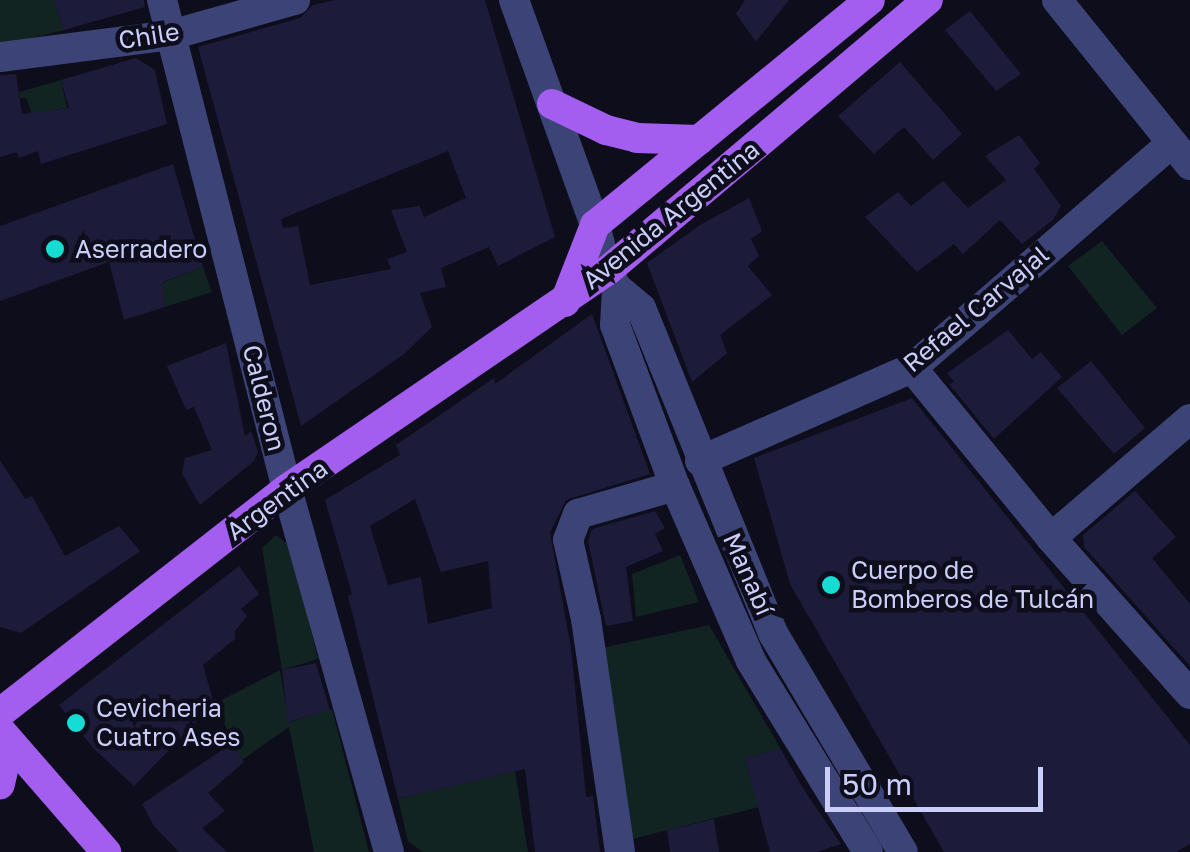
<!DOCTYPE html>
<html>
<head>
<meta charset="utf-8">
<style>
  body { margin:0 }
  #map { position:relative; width:1190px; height:852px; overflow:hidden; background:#0d0d1b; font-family:"Golos Text",sans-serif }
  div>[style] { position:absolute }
  .green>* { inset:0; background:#112421 }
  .building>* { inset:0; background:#1d1b3a }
  .minor>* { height:30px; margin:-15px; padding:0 15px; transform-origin:15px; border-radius:15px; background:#3c4376 }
  .major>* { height:30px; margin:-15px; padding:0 15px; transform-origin:15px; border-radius:15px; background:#a35eef }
  .dots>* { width:28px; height:28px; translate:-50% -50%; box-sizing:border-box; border:5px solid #0d0d1b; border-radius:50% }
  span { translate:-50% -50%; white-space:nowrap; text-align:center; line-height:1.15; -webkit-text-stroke:9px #0d0d1b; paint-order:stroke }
  .street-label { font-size:25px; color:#cccefa }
  .poi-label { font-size:25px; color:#cccefa }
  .left { translate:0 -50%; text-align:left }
  .scale { position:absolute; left:825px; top:767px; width:218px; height:45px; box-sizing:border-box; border:5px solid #cccefa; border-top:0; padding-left:12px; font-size:30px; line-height:35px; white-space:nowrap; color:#cccefa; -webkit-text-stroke:8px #0d0d1b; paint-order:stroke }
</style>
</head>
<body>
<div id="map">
  <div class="green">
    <div style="clip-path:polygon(0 0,54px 0,64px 30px,0 46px)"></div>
    <div style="clip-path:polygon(61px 80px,67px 108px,52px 110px,51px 115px,32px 114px,26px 98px,20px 98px,19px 92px)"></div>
    <div style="clip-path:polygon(1102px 241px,1157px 308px,1122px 335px,1068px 266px)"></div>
    <div style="clip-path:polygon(203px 267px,212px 292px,165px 307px,162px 283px)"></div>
    <div style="clip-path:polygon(276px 535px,290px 546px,318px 659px,282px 670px,262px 548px)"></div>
    <div style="clip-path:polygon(680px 555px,699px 602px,636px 617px,632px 574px)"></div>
    <div style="clip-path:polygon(709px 625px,780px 748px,745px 759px,759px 807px,628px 840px,597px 649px)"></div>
    <div style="clip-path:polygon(280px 670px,289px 722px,332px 709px,369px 852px,314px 852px,289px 727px,242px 760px,231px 744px,218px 702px)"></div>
    <div style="clip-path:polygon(515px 771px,528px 852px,422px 852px,408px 841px,398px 799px)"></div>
  </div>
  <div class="building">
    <div style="clip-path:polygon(54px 0,144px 0,145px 7px,64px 30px)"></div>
    <div style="clip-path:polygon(evenodd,335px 0,485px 0,555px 237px,498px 266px,489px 247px,441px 268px,446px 287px,420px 293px,432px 327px,404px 354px,301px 426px,198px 47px,300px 18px,313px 5px,335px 0,448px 151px,466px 198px,424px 217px,420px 206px,391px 210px,407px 252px,387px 259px,391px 269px,310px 285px,298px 226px,283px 228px,281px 219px,448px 151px)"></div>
    <div style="clip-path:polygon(745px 0,789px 0,756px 42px,736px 14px)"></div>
    <div style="clip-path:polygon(970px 11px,1021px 74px,996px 91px,945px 30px)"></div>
    <div style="clip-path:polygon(136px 58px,155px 70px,167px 124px,41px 164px,38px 151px,19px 158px,17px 152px,0 157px,0 75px,16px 74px,22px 114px,69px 108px,61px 80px)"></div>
    <div style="clip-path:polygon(900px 62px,962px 134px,933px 160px,904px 127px,874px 154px,838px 116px)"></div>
    <div style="clip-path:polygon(1019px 135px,1040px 163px,1034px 169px,1061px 206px,1053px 220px,1022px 244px,1000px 220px,963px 254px,954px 244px,917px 272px,865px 217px,898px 192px,911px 206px,943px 181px,968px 208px,1006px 180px,985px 156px)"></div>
    <div style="clip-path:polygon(173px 164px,203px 267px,163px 282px,165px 307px,124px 320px,109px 262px,0 301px,0 226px)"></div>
    <div style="clip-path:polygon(749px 198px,762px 231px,751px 239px,759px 256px,748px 266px,772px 295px,720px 335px,727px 353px,692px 382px,647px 263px,700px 225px)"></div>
    <div style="clip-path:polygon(evenodd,592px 314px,650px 474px,566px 500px,550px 533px,571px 648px,586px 797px,593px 796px,600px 852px,535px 852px,525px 769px,398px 799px,348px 596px,352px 594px,325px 500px,400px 455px,396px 445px,494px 378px,495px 384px,592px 314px,415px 499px,441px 572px,488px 561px,492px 608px,428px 624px,421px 577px,388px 585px,370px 526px,415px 499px)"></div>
    <div style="clip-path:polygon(1008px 330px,1032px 359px,1041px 352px,1062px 377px,994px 439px,949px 384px,954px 382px,947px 373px)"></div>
    <div style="clip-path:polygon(226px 343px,245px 436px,251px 431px,258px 452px,254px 461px,200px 505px,182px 474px,185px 458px,212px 450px,194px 407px,186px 410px,167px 366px)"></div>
    <div style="clip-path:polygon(1091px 361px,1145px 428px,1114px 454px,1057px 388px)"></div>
    <div style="clip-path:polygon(912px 398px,1190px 745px,1190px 844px,1176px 852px,944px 852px,790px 584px,754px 458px)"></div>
    <div style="clip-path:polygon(0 460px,25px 499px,32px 496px,65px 556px,119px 526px,140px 551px,21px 633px,0 627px)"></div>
    <div style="clip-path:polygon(1135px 491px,1176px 537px,1152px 558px,1190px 604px,1190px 666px,1084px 547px,1083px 535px)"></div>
    <div style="clip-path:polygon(655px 511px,665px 528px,655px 534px,663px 551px,626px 567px,633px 621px,606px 626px,588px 541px,592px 529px)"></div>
    <div style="clip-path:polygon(239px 566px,259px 594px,241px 609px,247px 616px,235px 631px,235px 639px,203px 665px,214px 704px,134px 786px,93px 748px,59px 705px)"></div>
    <div style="clip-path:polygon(316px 663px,330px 710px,288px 722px,282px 670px)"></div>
    <div style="clip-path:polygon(231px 744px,244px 762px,208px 793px,225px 811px,202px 828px,227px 852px,179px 852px,154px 826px,142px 804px)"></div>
    <div style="clip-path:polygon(780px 748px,804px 790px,841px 844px,817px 852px,770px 852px,745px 759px)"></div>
    <div style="clip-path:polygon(714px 819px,719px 852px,670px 852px,667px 830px)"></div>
  </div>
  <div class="minor">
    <div style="left:162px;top:0;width:505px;rotate:75.66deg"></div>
    <div style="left:287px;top:489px;width:377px;rotate:74.3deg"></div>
    <div style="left:514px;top:0;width:239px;rotate:70.2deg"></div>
    <div style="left:595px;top:225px;width:48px;rotate:75.4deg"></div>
    <div style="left:607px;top:271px;width:20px;rotate:60deg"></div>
    <div style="left:617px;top:288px;width:31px;rotate:40deg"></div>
    <div style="left:641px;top:308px;width:353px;rotate:67.9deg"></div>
    <div style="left:774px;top:635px;width:252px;rotate:59.3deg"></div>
    <div style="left:1057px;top:0;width:212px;rotate:51.1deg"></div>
    <div style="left:0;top:57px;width:172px;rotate:-7.3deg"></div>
    <div style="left:171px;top:35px;width:129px;rotate:-15.8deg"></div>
    <div style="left:617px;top:288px;width:37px;rotate:93deg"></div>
    <div style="left:615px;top:325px;width:172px;rotate:69.6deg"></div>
    <div style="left:675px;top:486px;width:191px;rotate:66.5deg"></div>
    <div style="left:751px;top:661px;width:224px;rotate:58.5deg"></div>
    <div style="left:912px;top:368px;width:220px;rotate:50.7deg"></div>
    <div style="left:1051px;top:538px;width:209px;rotate:48.3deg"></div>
    <div style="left:700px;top:461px;width:232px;rotate:-23.7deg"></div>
    <div style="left:912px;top:368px;width:344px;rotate:-40.9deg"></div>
    <div style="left:1051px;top:538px;width:183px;rotate:-40.6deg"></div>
    <div style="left:620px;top:852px;width:235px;rotate:-98.3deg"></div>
    <div style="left:586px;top:619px;width:81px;rotate:-102.8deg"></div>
    <div style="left:568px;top:540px;width:28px;rotate:-69deg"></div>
    <div style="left:578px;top:514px;width:101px;rotate:-16.1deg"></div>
  </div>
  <div class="major">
    <div style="left:552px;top:104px;width:60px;rotate:25.7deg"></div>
    <div style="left:606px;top:130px;width:32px;rotate:14deg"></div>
    <div style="left:637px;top:138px;width:62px;rotate:1.8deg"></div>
    <div style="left:565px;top:302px;width:83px;rotate:-68.7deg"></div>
    <div style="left:595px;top:225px;width:355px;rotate:-39.3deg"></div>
    <div style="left:0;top:713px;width:364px;rotate:-38deg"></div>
    <div style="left:287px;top:489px;width:387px;rotate:-34.3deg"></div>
    <div style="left:607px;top:271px;width:420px;rotate:-40.2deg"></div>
    <div style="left:0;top:730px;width:162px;rotate:49deg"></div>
    <div style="left:0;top:736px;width:26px;rotate:79deg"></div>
    <div style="left:5px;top:762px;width:23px;rotate:103deg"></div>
  </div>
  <div class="dots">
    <div style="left:55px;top:249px;background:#16dcd3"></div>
    <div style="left:831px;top:585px;background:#16dcd3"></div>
    <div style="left:76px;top:723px;background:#16dcd3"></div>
  </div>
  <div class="street-label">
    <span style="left:149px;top:36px;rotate:-9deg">Chile</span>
    <span style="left:671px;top:215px;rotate:-39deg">Avenida Argentina</span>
    <span style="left:976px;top:309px;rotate:-40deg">Refael Carvajal</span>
    <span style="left:264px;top:398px;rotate:76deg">Calderon</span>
    <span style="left:277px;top:500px;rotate:-36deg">Argentina</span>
    <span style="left:748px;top:574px;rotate:66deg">Manabí</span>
  </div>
  <div class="poi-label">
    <span class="left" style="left:75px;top:249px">Aserradero</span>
    <span class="left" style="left:851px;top:585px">Cuerpo de<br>Bomberos de Tulcán</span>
    <span class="left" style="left:96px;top:723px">Cevicheria<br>Cuatro Ases</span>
  </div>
  <div class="scale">50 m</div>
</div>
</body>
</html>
